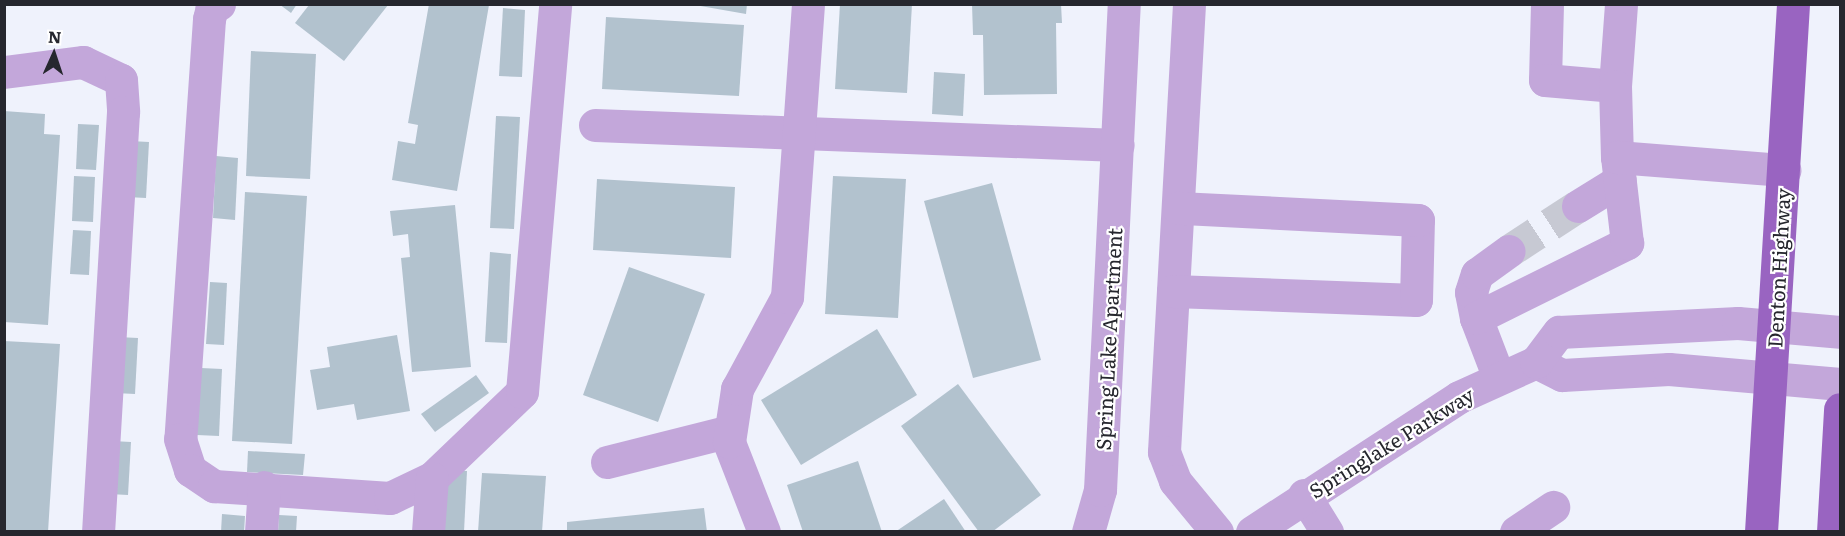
<!DOCTYPE html>
<html>
<head>
<meta charset="utf-8">
<style>
  body { margin:0 }
  #map { position:relative; width:1845px; height:536px; overflow:hidden; background:#eff2fc; font-family:Literata,serif }
  div>[style] { position:absolute }
  .building>* { inset:0; background:#b2c2ce }
  .minor-tunnel>* { height:33px; margin-top:-16.5px; transform-origin:0; background:repeating-linear-gradient(90deg,#c7c9d3 0 33px,transparent 0 49px) }
  .minor>* { height:33px; margin:-16.5px; padding:0 16.5px; transform-origin:16.5px; border-radius:16.5px; background:#c3a7da }
  .major>* { height:33px; margin:-16.5px; padding:0 16.5px; transform-origin:16.5px; border-radius:16.5px; background:#9964c1 }
  span { translate:-50% -50%; white-space:nowrap; text-align:center; line-height:1.15; -webkit-text-stroke:4.5px #fff; paint-order:stroke }
  .street-label { font-size:20px; color:#26272e }
  .frame { position:absolute; inset:0; border:6px solid #26272e; pointer-events:none }
  .north { position:absolute; left:24px; top:24px; width:60px; height:60px; -webkit-text-stroke:4px #fff; paint-order:stroke; rotate:3deg; font-size:16px; font-weight:700; line-height:24px; text-align:center; color:#26272e }
  .north::after { content:''; display:block; margin:auto; width:21px; height:27px; background:#26272e; clip-path:polygon(50% 0,100% 100%,50% 72%,0 100%) }
</style>
</head>
<body>
<div id="map">
  <div class="building">
    <div style="clip-path:polygon(279px 4px,297px 4px,291px 13px)"></div>
    <div style="clip-path:polygon(429px 4px,489px 5px,457px 191px,392px 180px,398px 141px,415px 144px,418px 125px,408px 123px)"></div>
    <div style="clip-path:polygon(689px 4px,747px 4px,746px 14px)"></div>
    <div style="clip-path:polygon(840px 4px,912px 4px,907px 93px,835px 89px)"></div>
    <div style="clip-path:polygon(972px 4px,1061px 4px,1062px 23px,1056px 23px,1057px 94px,984px 95px,983px 35px,973px 35px)"></div>
    <div style="clip-path:polygon(309px 5px,388px 5px,344px 61px,295px 23px)"></div>
    <div style="clip-path:polygon(503px 8px,525px 10px,522px 77px,499px 76px)"></div>
    <div style="clip-path:polygon(606px 17px,744px 25px,739px 96px,602px 89px)"></div>
    <div style="clip-path:polygon(251px 51px,316px 54px,310px 179px,246px 176px)"></div>
    <div style="clip-path:polygon(934px 72px,965px 74px,963px 116px,932px 114px)"></div>
    <div style="clip-path:polygon(4px 111px,45px 114px,44px 134px,60px 135px,48px 325px,4px 322px)"></div>
    <div style="clip-path:polygon(496px 116px,520px 117px,514px 229px,490px 228px)"></div>
    <div style="clip-path:polygon(78px 124px,99px 125px,96px 170px,76px 169px)"></div>
    <div style="clip-path:polygon(130px 141px,149px 142px,146px 198px,127px 197px)"></div>
    <div style="clip-path:polygon(216px 156px,238px 158px,235px 220px,213px 218px)"></div>
    <div style="clip-path:polygon(74px 176px,95px 177px,93px 222px,72px 221px)"></div>
    <div style="clip-path:polygon(833px 176px,906px 179px,898px 318px,825px 314px)"></div>
    <div style="clip-path:polygon(597px 179px,735px 187px,731px 258px,593px 250px)"></div>
    <div style="clip-path:polygon(992px 183px,1041px 360px,973px 378px,924px 201px)"></div>
    <div style="clip-path:polygon(245px 192px,307px 196px,292px 444px,232px 441px)"></div>
    <div style="clip-path:polygon(455px 205px,471px 367px,412px 372px,401px 258px,410px 257px,408px 234px,393px 236px,390px 211px)"></div>
    <div style="clip-path:polygon(73px 230px,91px 231px,89px 275px,70px 274px)"></div>
    <div style="clip-path:polygon(490px 252px,511px 254px,507px 343px,485px 342px)"></div>
    <div style="clip-path:polygon(629px 267px,705px 294px,658px 422px,583px 395px)"></div>
    <div style="clip-path:polygon(210px 282px,227px 283px,224px 345px,206px 344px)"></div>
    <div style="clip-path:polygon(877px 329px,917px 395px,801px 465px,761px 400px)"></div>
    <div style="clip-path:polygon(397px 335px,410px 411px,357px 420px,354px 404px,317px 410px,310px 370px,330px 367px,327px 347px)"></div>
    <div style="clip-path:polygon(118px 337px,138px 338px,135px 394px,115px 393px)"></div>
    <div style="clip-path:polygon(4px 341px,60px 344px,48px 532px,4px 532px)"></div>
    <div style="clip-path:polygon(201px 368px,222px 369px,219px 436px,197px 435px)"></div>
    <div style="clip-path:polygon(476px 375px,489px 393px,435px 432px,421px 414px)"></div>
    <div style="clip-path:polygon(958px 384px,1041px 495px,992px 532px,979px 532px,901px 426px)"></div>
    <div style="clip-path:polygon(112px 441px,131px 442px,128px 495px,109px 494px)"></div>
    <div style="clip-path:polygon(248px 451px,305px 454px,303px 475px,247px 472px)"></div>
    <div style="clip-path:polygon(858px 461px,882px 532px,803px 532px,787px 485px)"></div>
    <div style="clip-path:polygon(445px 470px,467px 471px,464px 532px,442px 532px)"></div>
    <div style="clip-path:polygon(482px 473px,546px 476px,542px 532px,478px 532px)"></div>
    <div style="clip-path:polygon(944px 499px,966px 532px,895px 532px)"></div>
    <div style="clip-path:polygon(704px 508px,707px 532px,567px 532px,567px 522px)"></div>
    <div style="clip-path:polygon(222px 514px,245px 516px,244px 532px,221px 532px)"></div>
    <div style="clip-path:polygon(279px 515px,297px 516px,296px 532px,278px 532px)"></div>
  </div>
  <div class="minor-tunnel">
    <div style="left:1509px;top:251px;width:82px;rotate:-33.1deg"></div>
  </div>
  <div class="minor">
    <div style="left:219px;top:4px;width:8px;rotate:157deg"></div>
    <div style="left:212px;top:7px;width:12px;rotate:104deg"></div>
    <div style="left:209px;top:19px;width:421px;rotate:93.9deg"></div>
    <div style="left:180px;top:439px;width:33px;rotate:72deg"></div>
    <div style="left:190px;top:470px;width:29px;rotate:34deg"></div>
    <div style="left:214px;top:486px;width:176px;rotate:3.9deg"></div>
    <div style="left:390px;top:498px;width:47px;rotate:-25.5deg"></div>
    <div style="left:432px;top:478px;width:124px;rotate:-43.7deg"></div>
    <div style="left:522px;top:392px;width:389px;rotate:-85.1deg"></div>
    <div style="left:1189px;top:4px;width:449px;rotate:93.2deg"></div>
    <div style="left:1164px;top:452px;width:31px;rotate:69deg"></div>
    <div style="left:1175px;top:481px;width:66px;rotate:50.5deg"></div>
    <div style="left:1547px;top:4px;width:76px;rotate:91.5deg"></div>
    <div style="left:1545px;top:80px;width:70px;rotate:4.9deg"></div>
    <div style="left:1615px;top:86px;width:82px;rotate:-85.8deg"></div>
    <div style="left:4px;top:72px;width:80px;rotate:-7.2deg"></div>
    <div style="left:83px;top:62px;width:42px;rotate:25.3deg"></div>
    <div style="left:121px;top:80px;width:32px;rotate:86deg"></div>
    <div style="left:123px;top:112px;width:421px;rotate:93.4deg"></div>
    <div style="left:1615px;top:86px;width:71px;rotate:88.4deg"></div>
    <div style="left:595px;top:125px;width:523px;rotate:2.19deg"></div>
    <div style="left:1578px;top:206px;width:49px;rotate:-31.8deg"></div>
    <div style="left:1173px;top:291px;width:243px;rotate:2.1deg"></div>
    <div style="left:1416px;top:300px;width:80px;rotate:-88.6deg"></div>
    <div style="left:1418px;top:220px;width:240px;rotate:-177.1deg"></div>
    <div style="left:1476px;top:318px;width:26px;rotate:-101deg"></div>
    <div style="left:1471px;top:292px;width:19px;rotate:-72deg"></div>
    <div style="left:1477px;top:274px;width:39px;rotate:-36deg"></div>
    <div style="left:1536px;top:362px;width:29px;rotate:27deg"></div>
    <div style="left:1562px;top:375px;width:107px;rotate:-3.2deg"></div>
    <div style="left:1669px;top:369px;width:172px;rotate:5deg"></div>
    <div style="left:1499px;top:378px;width:64px;rotate:-111deg"></div>
    <div style="left:1476px;top:318px;width:169px;rotate:-26.4deg"></div>
    <div style="left:1627px;top:243px;width:87px;rotate:-96.6deg"></div>
    <div style="left:1617px;top:157px;width:168px;rotate:4.5deg"></div>
    <div style="left:607px;top:462px;width:127px;rotate:-14.1deg"></div>
    <div style="left:1304px;top:495px;width:44px;rotate:58.1deg"></div>
    <div style="left:261px;top:532px;width:45px;rotate:-86.2deg"></div>
    <div style="left:428px;top:532px;width:54px;rotate:-85.8deg"></div>
    <div style="left:764px;top:532px;width:97px;rotate:-111.3deg"></div>
    <div style="left:729px;top:442px;width:54px;rotate:-81.4deg"></div>
    <div style="left:737px;top:389px;width:105px;rotate:-61.5deg"></div>
    <div style="left:787px;top:297px;width:294px;rotate:-85.9deg"></div>
    <div style="left:1088px;top:532px;width:44px;rotate:-74.1deg"></div>
    <div style="left:1100px;top:490px;width:487px;rotate:-87.2deg"></div>
    <div style="left:1252px;top:532px;width:247px;rotate:-33.1deg"></div>
    <div style="left:1459px;top:397px;width:85px;rotate:-24.4deg"></div>
    <div style="left:1536px;top:362px;width:38px;rotate:-53deg"></div>
    <div style="left:1559px;top:332px;width:179px;rotate:-2.9deg"></div>
    <div style="left:1738px;top:323px;width:102px;rotate:5deg"></div>
    <div style="left:1516px;top:532px;width:45px;rotate:-34deg"></div>
  </div>
  <div class="major">
    <div style="left:1761px;top:532px;width:529px;rotate:-86.53deg"></div>
    <div style="left:1833px;top:532px;width:123px;rotate:-86.7deg"></div>
  </div>
  <div class="street-label">
    <span style="left:1778px;top:268px;rotate:-87deg">Denton Highway</span>
    <span style="left:1108px;top:339px;rotate:-87deg">Spring Lake Apartment</span>
    <span style="left:1391px;top:442px;rotate:-32deg">Springlake Parkway</span>
  </div>
  <div class="frame"></div>
  <div class="north">N</div>
</div>
</body>
</html>
